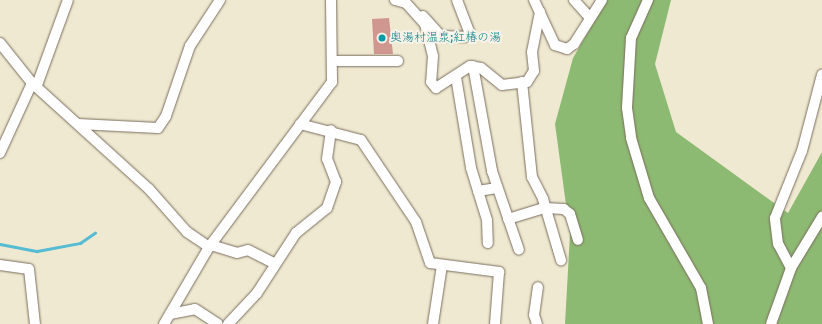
<!DOCTYPE html>
<html>
<head>
<meta charset="utf-8">
<style>
  body { margin:0 }
  #map { position:relative; width:822px; height:324px; overflow:hidden; background:#efe9d1; font-family:"Shantell Sans","Klee One",sans-serif }
  div>[style] { position:absolute }
  .forest>* { inset:0; background:#8dba72 }
  .stream>* { height:2.5px; margin:-1.25px; padding:0 1.25px; transform-origin:1.25px; border-radius:1.25px; background:#55bcd3 }
  .building>* { inset:0; background:#d09690 }
  .roads { filter:drop-shadow(0 0 1px #7a6d5d) drop-shadow(0 0 1px #7a6d5d) }
  .minor>* { height:10px; margin:-5px; padding:0 5px; transform-origin:5px; border-radius:5px; background:#fff }
  .dots>* { width:11px; height:11px; translate:-50% -50%; box-sizing:border-box; border:2px solid #f7f3e8; border-radius:50% }
  span { translate:-50% -50%; white-space:nowrap; text-align:center; line-height:1.15; -webkit-text-stroke:4px #f7f3e8; paint-order:stroke }
  .culture-label { font-size:12px; color:#0d838f }
  .left { translate:0 -50%; text-align:left }
</style>
</head>
<body>
<div id="map">
  <div class="forest">
    <div style="clip-path:polygon(607px 0,671px 0,655px 64px,676px 132px,788px 213px,822px 152px,822px 324px,565px 324px,570px 234px,555px 124px,573px 58px)"></div>
  </div>
  <div class="stream">
    <div style="left:0;top:244px;width:38px;rotate:11deg"></div>
    <div style="left:37px;top:251px;width:44px;rotate:-10.5deg"></div>
    <div style="left:80px;top:243px;width:18px;rotate:-34deg"></div>
  </div>
  <div class="building">
    <div style="clip-path:polygon(389px 18px,393px 54px,374px 54px,372px 19px)"></div>
  </div>
  <div class="roads">
    <div class="minor">
      <div style="left:395px;top:0;width:11px;rotate:15deg"></div>
      <div style="left:406px;top:3px;width:28px;rotate:48deg"></div>
      <div style="left:425px;top:24px;width:33px;rotate:76deg"></div>
      <div style="left:433px;top:56px;width:26px;rotate:94deg"></div>
      <div style="left:431px;top:82px;width:8px;rotate:50deg"></div>
      <div style="left:436px;top:88px;width:40px;rotate:-32.9deg"></div>
      <div style="left:470px;top:66px;width:11px;rotate:10deg"></div>
      <div style="left:481px;top:68px;width:27px;rotate:39deg"></div>
      <div style="left:502px;top:85px;width:25px;rotate:-7deg"></div>
      <div style="left:527px;top:82px;width:13px;rotate:-58deg"></div>
      <div style="left:534px;top:71px;width:19px;rotate:-96deg"></div>
      <div style="left:532px;top:52px;width:41px;rotate:-78.7deg"></div>
      <div style="left:534px;top:0;width:50px;rotate:65deg"></div>
      <div style="left:555px;top:45px;width:13px;rotate:18deg"></div>
      <div style="left:567px;top:49px;width:9px;rotate:-36deg"></div>
      <div style="left:574px;top:44px;width:52px;rotate:-57.5deg"></div>
      <div style="left:574px;top:0;width:24px;rotate:48deg"></div>
      <div style="left:648px;top:0;width:42px;rotate:114.1deg"></div>
      <div style="left:631px;top:38px;width:70px;rotate:93.3deg"></div>
      <div style="left:627px;top:108px;width:30px;rotate:82deg"></div>
      <div style="left:631px;top:138px;width:63px;rotate:73.3deg"></div>
      <div style="left:649px;top:198px;width:104px;rotate:60deg"></div>
      <div style="left:701px;top:288px;width:37px;rotate:79deg"></div>
      <div style="left:423px;top:16px;width:27px;rotate:48deg"></div>
      <div style="left:441px;top:36px;width:24px;rotate:2deg"></div>
      <div style="left:465px;top:37px;width:6px;rotate:-31deg"></div>
      <div style="left:470px;top:34px;width:36px;rotate:-111deg"></div>
      <div style="left:0;top:43px;width:51px;rotate:51.3deg"></div>
      <div style="left:32px;top:83px;width:158px;rotate:42.2deg"></div>
      <div style="left:149px;top:189px;width:57px;rotate:48.5deg"></div>
      <div style="left:187px;top:232px;width:27px;rotate:34deg"></div>
      <div style="left:334px;top:61px;width:64px"></div>
      <div style="left:473px;top:66px;width:107px;rotate:79.7deg"></div>
      <div style="left:492px;top:171px;width:83px;rotate:71.1deg"></div>
      <div style="left:456px;top:77px;width:92px;rotate:80.6deg"></div>
      <div style="left:471px;top:168px;width:54px;rotate:72.9deg"></div>
      <div style="left:487px;top:220px;width:23px;rotate:88deg"></div>
      <div style="left:522px;top:82px;width:96px;rotate:84deg"></div>
      <div style="left:532px;top:177px;width:25px;rotate:63deg"></div>
      <div style="left:543px;top:199px;width:64px;rotate:73.6deg"></div>
      <div style="left:37px;top:85px;width:90px;rotate:-70deg"></div>
      <div style="left:78px;top:124px;width:80px;rotate:2.9deg"></div>
      <div style="left:158px;top:128px;width:14px;rotate:-56deg"></div>
      <div style="left:166px;top:116px;width:74px;rotate:-71.1deg"></div>
      <div style="left:190px;top:46px;width:55px;rotate:-56.9deg"></div>
      <div style="left:300px;top:124px;width:63px;rotate:14.7deg"></div>
      <div style="left:361px;top:140px;width:99px;rotate:56.1deg"></div>
      <div style="left:416px;top:222px;width:43px;rotate:71.1deg"></div>
      <div style="left:430px;top:263px;width:70px;rotate:7.4deg"></div>
      <div style="left:499px;top:272px;width:52px;rotate:94.4deg"></div>
      <div style="left:0;top:153px;width:77px;rotate:-65.4deg"></div>
      <div style="left:478px;top:191px;width:19px;rotate:-9deg"></div>
      <div style="left:508px;top:219px;width:39px;rotate:-17deg"></div>
      <div style="left:545px;top:208px;width:19px;rotate:3deg"></div>
      <div style="left:564px;top:209px;width:8px;rotate:40deg"></div>
      <div style="left:570px;top:214px;width:27px;rotate:73deg"></div>
      <div style="left:211px;top:245px;width:27px;rotate:17deg"></div>
      <div style="left:237px;top:253px;width:11px;rotate:-15deg"></div>
      <div style="left:248px;top:250px;width:31px;rotate:27deg"></div>
      <div style="left:0;top:265px;width:29px;rotate:8deg"></div>
      <div style="left:29px;top:269px;width:55px;rotate:83.8deg"></div>
      <div style="left:791px;top:268px;width:27px;rotate:-118deg"></div>
      <div style="left:778px;top:244px;width:26px;rotate:-97deg"></div>
      <div style="left:775px;top:218px;width:72px;rotate:-68.1deg"></div>
      <div style="left:802px;top:151px;width:79px;rotate:-75.3deg"></div>
      <div style="left:170px;top:314px;width:25px;rotate:-11deg"></div>
      <div style="left:195px;top:309px;width:27px;rotate:33deg"></div>
      <div style="left:164px;top:324px;width:89px;rotate:-59.7deg"></div>
      <div style="left:209px;top:247px;width:206px;rotate:-53.3deg"></div>
      <div style="left:332px;top:82px;width:82px;rotate:-90.7deg"></div>
      <div style="left:228px;top:324px;width:42px;rotate:-46.9deg"></div>
      <div style="left:257px;top:293px;width:72px;rotate:-57deg"></div>
      <div style="left:296px;top:233px;width:40px;rotate:-39deg"></div>
      <div style="left:327px;top:208px;width:28px;rotate:-71deg"></div>
      <div style="left:336px;top:182px;width:25px;rotate:-111deg"></div>
      <div style="left:327px;top:159px;width:29px;rotate:-82deg"></div>
      <div style="left:433px;top:324px;width:60px;rotate:-81.3deg"></div>
      <div style="left:537px;top:324px;width:9px;rotate:-108deg"></div>
      <div style="left:534px;top:315px;width:28px;rotate:-82deg"></div>
      <div style="left:771px;top:324px;width:59px;rotate:-70.3deg"></div>
      <div style="left:791px;top:268px;width:60px;rotate:-58.7deg"></div>
    </div>
  </div>
  <div class="dots">
    <div style="left:382px;top:38px;background:#0f9aa8"></div>
  </div>
  <div class="culture-label">
    <span class="left" style="left:390px;top:38px">奥湯村温泉;紅椿の湯</span>
  </div>
</div>
</body>
</html>
